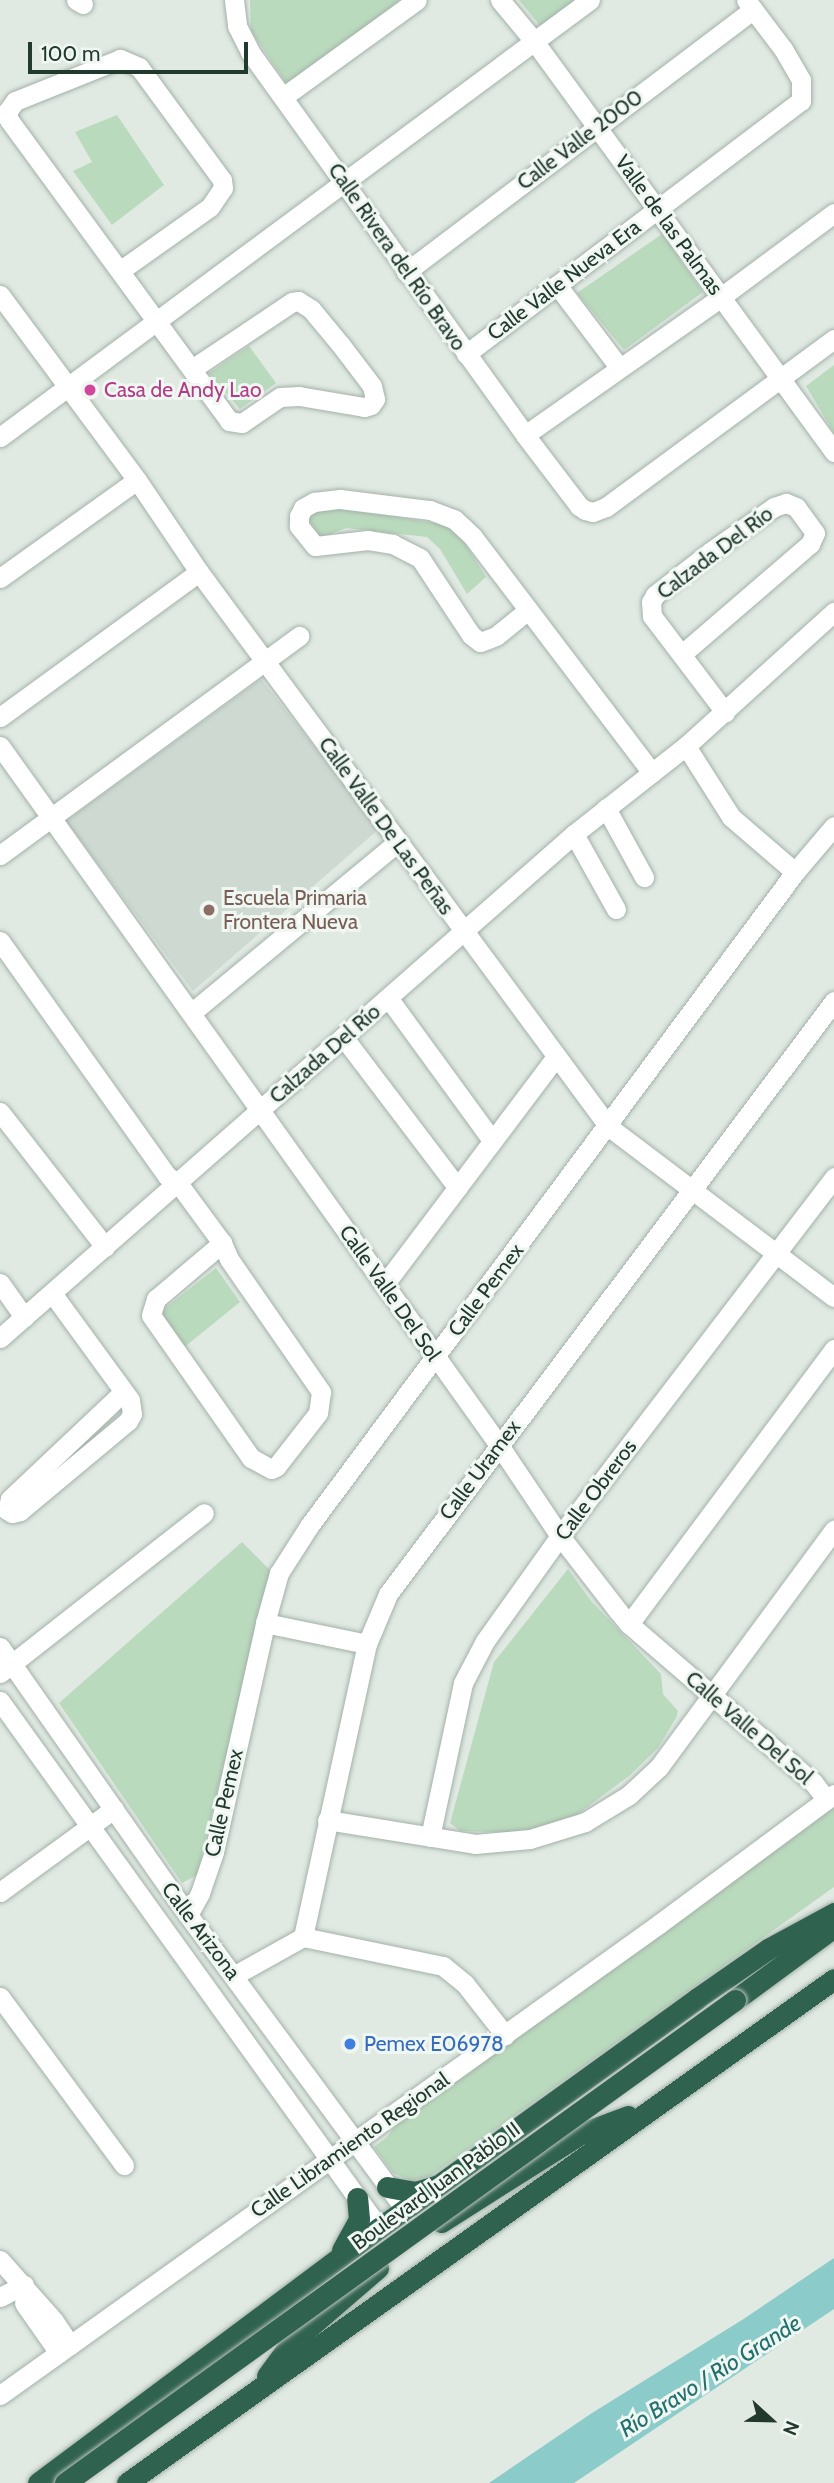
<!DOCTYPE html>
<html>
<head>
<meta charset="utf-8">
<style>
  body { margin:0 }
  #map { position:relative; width:834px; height:2483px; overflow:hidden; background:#e0eae3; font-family:Cabin,sans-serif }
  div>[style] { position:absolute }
  .built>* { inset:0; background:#ced9d2 }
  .green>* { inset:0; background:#badabd }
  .water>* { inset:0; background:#8bcbc9 }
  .roads { filter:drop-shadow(0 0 2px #a3b1a9) drop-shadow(0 0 2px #a3b1a9) }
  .minor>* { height:19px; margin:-9.5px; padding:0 9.5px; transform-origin:9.5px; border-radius:9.5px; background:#fff }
  .highway>* { height:21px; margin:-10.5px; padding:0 10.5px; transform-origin:10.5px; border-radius:10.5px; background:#30634f }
  .bridges { filter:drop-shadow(0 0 2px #bdc4c0) drop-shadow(0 0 2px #bdc4c0) }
  .highway-bridge>* { height:21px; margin:-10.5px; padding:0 10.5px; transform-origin:10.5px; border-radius:10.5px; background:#30634f }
  .dots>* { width:19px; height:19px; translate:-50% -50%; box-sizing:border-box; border:4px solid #f0f7f2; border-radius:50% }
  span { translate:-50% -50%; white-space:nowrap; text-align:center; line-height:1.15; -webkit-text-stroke:6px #f0f7f2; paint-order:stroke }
  .street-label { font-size:21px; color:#22392e }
  .hotel-label { font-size:21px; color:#b23c85 }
  .left { translate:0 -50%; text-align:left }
  .education-label { font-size:21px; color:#785e54 }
  .shop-label { font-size:21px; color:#366cbe }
  .water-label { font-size:23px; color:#21706e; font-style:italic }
  .north { position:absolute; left:736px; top:2385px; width:70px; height:70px; -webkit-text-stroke:5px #f0f7f2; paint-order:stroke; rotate:112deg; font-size:19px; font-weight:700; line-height:28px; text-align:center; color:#22392e }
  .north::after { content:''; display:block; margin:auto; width:24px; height:32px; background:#22392e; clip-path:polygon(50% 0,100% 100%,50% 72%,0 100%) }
  .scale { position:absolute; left:28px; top:42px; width:220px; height:32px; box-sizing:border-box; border:4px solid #22392e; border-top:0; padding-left:9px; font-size:21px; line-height:24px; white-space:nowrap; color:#22392e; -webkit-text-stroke:5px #f0f7f2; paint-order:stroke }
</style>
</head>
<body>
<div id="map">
  <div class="built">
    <div style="clip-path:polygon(261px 679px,379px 829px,193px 991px,66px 821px)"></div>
  </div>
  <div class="green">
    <div style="clip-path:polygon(250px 0,400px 0,289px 87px,251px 31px)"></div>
    <div style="clip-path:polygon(519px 0,578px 0,542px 28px)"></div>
    <div style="clip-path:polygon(117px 115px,164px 185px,112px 225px,73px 171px,92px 162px,75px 132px)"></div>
    <div style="clip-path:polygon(662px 234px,703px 292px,624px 350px,577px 293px)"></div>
    <div style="clip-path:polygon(249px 346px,276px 383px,240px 409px,209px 373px)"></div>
    <div style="clip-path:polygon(834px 365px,834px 433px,806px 386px)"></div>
    <div style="clip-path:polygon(323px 506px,454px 526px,486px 577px,467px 594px,440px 549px,427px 537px,346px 528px,320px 538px,308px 518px)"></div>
    <div style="clip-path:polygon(216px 1268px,240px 1302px,182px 1349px,159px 1313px)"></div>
    <div style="clip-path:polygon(242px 1542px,271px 1571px,197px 1875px,182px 1883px,59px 1703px)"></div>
    <div style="clip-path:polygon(568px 1569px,591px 1601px,661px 1674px,663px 1694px,678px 1711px,676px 1718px,658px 1748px,629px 1776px,575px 1816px,523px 1833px,460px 1831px,450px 1823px,494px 1662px)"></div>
    <div style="clip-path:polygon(834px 1808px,834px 1887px,430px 2176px,412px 2181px,393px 2173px,374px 2147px,387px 2137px,394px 2127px)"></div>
  </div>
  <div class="water">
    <div style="clip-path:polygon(834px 2258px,834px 2309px,574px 2483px,489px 2483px,592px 2413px,742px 2320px)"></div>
  </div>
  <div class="roads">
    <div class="minor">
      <div style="left:76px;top:0;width:8px;rotate:30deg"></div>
      <div style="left:234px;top:0;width:26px;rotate:83deg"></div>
      <div style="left:237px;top:26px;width:29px;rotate:63deg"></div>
      <div style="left:250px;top:52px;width:472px;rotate:54.3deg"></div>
      <div style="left:525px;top:435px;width:89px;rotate:52.7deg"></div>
      <div style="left:579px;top:506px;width:7px;rotate:34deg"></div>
      <div style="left:585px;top:510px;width:8px;rotate:14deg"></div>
      <div style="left:593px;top:512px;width:14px;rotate:-21deg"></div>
      <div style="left:606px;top:507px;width:283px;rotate:-36.4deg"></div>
      <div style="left:500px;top:0;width:53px;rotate:50.3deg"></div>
      <div style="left:534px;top:41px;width:509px;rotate:53.87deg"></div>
      <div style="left:283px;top:97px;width:165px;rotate:-35.9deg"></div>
      <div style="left:121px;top:270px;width:109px;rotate:-35.3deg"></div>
      <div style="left:210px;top:207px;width:23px;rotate:-56deg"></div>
      <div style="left:223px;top:188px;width:8px;rotate:-97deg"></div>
      <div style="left:222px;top:180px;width:140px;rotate:-126.3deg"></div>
      <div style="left:139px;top:67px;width:21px;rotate:-157deg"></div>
      <div style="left:120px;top:59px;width:113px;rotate:158.2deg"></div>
      <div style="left:15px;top:101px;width:14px;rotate:126deg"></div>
      <div style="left:7px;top:112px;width:8px;rotate:76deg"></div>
      <div style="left:9px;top:120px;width:373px;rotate:53.8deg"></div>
      <div style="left:229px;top:421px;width:13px;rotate:9deg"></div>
      <div style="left:242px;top:423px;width:46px;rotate:-34.4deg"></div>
      <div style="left:280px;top:397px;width:19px;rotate:-3deg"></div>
      <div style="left:299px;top:396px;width:66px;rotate:9.6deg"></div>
      <div style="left:364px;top:407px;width:7px;rotate:-16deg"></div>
      <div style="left:371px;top:405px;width:7px;rotate:-56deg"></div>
      <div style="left:375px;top:399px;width:13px;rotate:-103deg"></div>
      <div style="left:372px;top:386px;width:53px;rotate:-127.3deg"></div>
      <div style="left:340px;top:344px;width:45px;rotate:-129.6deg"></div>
      <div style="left:311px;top:309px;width:15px;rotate:-148deg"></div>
      <div style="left:298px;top:301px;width:6px;rotate:171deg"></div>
      <div style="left:292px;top:302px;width:120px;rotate:146.2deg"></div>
      <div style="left:406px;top:272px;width:435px;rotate:-37.1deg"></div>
      <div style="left:557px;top:285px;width:103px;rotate:52.9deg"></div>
      <div style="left:0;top:295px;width:230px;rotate:53.5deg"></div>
      <div style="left:137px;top:480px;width:111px;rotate:56deg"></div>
      <div style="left:199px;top:572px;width:690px;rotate:53.55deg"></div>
      <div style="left:609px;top:1127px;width:282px;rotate:37.1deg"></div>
      <div style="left:466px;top:354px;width:420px;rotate:-37.1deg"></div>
      <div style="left:801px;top:101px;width:21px;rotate:-90deg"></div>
      <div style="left:801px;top:80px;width:36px;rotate:-120deg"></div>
      <div style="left:783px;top:49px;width:61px;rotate:-127.1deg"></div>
      <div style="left:525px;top:435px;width:240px;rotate:-35.1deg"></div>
      <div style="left:721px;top:297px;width:141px;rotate:-36.6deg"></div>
      <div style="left:0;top:437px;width:734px;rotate:-36.53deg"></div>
      <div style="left:0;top:578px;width:168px;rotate:-35.6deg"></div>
      <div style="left:528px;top:610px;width:41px;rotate:140.9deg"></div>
      <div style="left:496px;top:636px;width:17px;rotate:159deg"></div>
      <div style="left:480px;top:642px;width:11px;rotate:-142deg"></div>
      <div style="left:471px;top:635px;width:92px;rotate:-123.5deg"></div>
      <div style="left:420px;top:558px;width:30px;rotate:-153deg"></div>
      <div style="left:393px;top:544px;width:25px;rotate:-171deg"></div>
      <div style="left:368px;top:540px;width:53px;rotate:173.5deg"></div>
      <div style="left:315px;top:546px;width:26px;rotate:-129deg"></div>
      <div style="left:299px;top:526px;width:10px;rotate:-90deg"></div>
      <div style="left:299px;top:516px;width:9px;rotate:-63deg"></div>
      <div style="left:303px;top:508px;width:13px;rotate:-29deg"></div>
      <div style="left:314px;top:502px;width:26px;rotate:-7deg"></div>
      <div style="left:340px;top:499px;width:91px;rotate:7deg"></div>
      <div style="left:430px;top:510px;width:26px;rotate:21deg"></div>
      <div style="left:454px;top:519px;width:26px;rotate:43deg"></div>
      <div style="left:473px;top:537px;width:296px;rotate:52.8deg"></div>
      <div style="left:682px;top:654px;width:169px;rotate:-40.7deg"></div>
      <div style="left:810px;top:544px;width:12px;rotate:-66deg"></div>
      <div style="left:815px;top:533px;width:32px;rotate:-126deg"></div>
      <div style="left:796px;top:507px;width:11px;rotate:-158deg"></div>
      <div style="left:786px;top:503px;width:13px;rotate:162deg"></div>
      <div style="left:774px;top:507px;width:78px;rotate:144.9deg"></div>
      <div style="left:710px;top:552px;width:70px;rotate:142deg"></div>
      <div style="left:655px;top:595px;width:8px;rotate:120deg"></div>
      <div style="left:651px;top:602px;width:14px;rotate:86deg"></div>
      <div style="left:652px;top:616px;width:121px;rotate:52.8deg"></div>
      <div style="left:0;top:717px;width:246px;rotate:-36.1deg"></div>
      <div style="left:0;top:746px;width:859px;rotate:54.48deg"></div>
      <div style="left:499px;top:1445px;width:110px;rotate:56.2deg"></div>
      <div style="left:560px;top:1536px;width:95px;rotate:52.3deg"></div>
      <div style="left:618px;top:1611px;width:17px;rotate:50deg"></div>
      <div style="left:629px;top:1624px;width:243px;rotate:40.7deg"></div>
      <div style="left:813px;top:1782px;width:21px;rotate:53deg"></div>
      <div style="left:686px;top:746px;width:84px;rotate:57.6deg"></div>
      <div style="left:731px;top:817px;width:84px;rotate:40.7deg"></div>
      <div style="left:606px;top:808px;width:79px;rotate:61.2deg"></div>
      <div style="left:574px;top:834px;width:86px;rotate:60.8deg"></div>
      <div style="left:0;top:855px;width:371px;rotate:-36.2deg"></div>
      <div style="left:0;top:941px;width:288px;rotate:54.6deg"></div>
      <div style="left:167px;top:1176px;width:13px;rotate:32deg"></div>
      <div style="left:178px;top:1183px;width:74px;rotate:53.7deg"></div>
      <div style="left:222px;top:1243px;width:17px;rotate:66deg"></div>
      <div style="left:229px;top:1259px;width:162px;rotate:55.3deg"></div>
      <div style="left:321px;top:1392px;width:21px;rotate:98deg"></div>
      <div style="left:318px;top:1413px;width:68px;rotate:127.9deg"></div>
      <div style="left:276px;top:1467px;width:5px;rotate:158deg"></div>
      <div style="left:271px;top:1469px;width:23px;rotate:-151deg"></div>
      <div style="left:251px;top:1458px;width:174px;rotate:-125deg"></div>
      <div style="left:151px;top:1315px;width:17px;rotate:-73deg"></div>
      <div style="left:156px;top:1299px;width:87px;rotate:-40.3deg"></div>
      <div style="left:389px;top:999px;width:175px;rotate:53.9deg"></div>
      <div style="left:191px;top:1013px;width:268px;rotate:-39.6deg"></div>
      <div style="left:344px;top:1038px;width:188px;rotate:52.8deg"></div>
      <div style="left:0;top:1112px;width:171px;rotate:52.1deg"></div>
      <div style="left:0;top:1283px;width:42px;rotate:54.8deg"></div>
      <div style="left:384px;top:1285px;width:286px;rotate:-53deg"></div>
      <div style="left:52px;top:1293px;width:132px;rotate:53.9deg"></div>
      <div style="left:130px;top:1400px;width:14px;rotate:82deg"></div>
      <div style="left:132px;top:1414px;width:8px;rotate:120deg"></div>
      <div style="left:128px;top:1421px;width:141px;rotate:140.2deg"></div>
      <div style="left:20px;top:1511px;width:8px;rotate:166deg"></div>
      <div style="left:12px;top:1513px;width:6px;rotate:-149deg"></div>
      <div style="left:7px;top:1510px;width:11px;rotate:-75deg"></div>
      <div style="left:10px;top:1499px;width:156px;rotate:-43.4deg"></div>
      <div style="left:0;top:1338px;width:764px;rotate:-41.28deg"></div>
      <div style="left:574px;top:834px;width:142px;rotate:-38.2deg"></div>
      <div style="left:686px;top:746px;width:200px;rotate:-42.2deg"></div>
      <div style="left:265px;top:1623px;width:104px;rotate:11.6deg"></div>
      <div style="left:629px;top:1624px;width:343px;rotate:-53.3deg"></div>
      <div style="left:0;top:1647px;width:327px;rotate:55deg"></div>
      <div style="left:188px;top:1915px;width:368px;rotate:53.6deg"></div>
      <div style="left:0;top:1673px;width:259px;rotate:-38.1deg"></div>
      <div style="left:0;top:1701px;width:649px;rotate:54.28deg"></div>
      <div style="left:327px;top:1820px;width:150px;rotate:9.2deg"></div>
      <div style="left:475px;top:1844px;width:55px;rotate:-5.2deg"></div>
      <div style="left:530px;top:1839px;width:58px;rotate:-17.2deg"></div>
      <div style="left:585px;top:1822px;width:52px;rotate:-31.5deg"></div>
      <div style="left:629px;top:1795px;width:41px;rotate:-43deg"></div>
      <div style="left:659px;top:1767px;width:295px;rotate:-53.6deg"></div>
      <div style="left:430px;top:1837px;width:157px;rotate:-77.9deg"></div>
      <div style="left:463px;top:1683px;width:47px;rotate:-62.4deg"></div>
      <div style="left:485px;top:1641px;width:129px;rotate:-54.5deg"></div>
      <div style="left:560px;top:1536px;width:452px;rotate:-52.6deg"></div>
      <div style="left:0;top:1892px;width:141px;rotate:-36.1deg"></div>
      <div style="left:188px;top:1915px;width:25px;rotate:-61deg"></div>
      <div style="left:200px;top:1893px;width:43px;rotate:-71.1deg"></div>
      <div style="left:214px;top:1852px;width:235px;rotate:-77.4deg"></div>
      <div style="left:265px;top:1623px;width:52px;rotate:-74.4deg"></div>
      <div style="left:279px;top:1573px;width:56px;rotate:-57.4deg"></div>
      <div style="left:309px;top:1526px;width:815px;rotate:-53.38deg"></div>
      <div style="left:795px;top:872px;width:60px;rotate:-49.7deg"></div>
      <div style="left:303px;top:1937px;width:143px;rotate:11.7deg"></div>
      <div style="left:443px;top:1966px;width:28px;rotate:39deg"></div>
      <div style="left:465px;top:1984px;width:65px;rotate:51.9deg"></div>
      <div style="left:235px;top:1975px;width:78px;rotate:-29.2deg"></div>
      <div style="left:303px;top:1937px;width:300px;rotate:-77.7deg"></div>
      <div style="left:367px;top:1644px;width:54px;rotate:-67.2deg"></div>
      <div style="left:388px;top:1594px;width:742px;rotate:-53.05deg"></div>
      <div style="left:0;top:1997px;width:209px;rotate:53.6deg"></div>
      <div style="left:0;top:2260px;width:81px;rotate:48.5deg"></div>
      <div style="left:54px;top:2321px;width:29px;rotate:56deg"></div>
      <div style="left:0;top:2297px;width:27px;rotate:-27deg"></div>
      <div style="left:24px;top:2303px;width:61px;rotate:55deg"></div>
      <div style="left:0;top:2395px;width:810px;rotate:-35.55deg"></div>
      <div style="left:659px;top:1924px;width:218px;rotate:-36.6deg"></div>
    </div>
    <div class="highway">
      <div style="left:735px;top:2000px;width:123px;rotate:-36.4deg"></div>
      <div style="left:387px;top:2187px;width:28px;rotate:10deg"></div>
      <div style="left:415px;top:2192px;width:22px;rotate:-16deg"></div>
      <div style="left:441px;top:2222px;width:167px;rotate:-32.3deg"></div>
      <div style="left:582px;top:2133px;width:49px;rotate:-20.3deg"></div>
      <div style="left:342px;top:2250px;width:35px;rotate:-61deg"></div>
      <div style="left:359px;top:2219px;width:21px;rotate:-95deg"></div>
      <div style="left:267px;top:2376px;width:41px;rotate:-54deg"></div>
      <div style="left:291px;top:2343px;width:115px;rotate:-40.8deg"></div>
      <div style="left:38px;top:2483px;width:426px;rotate:-36.8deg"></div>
      <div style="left:379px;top:2228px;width:391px;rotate:-35.8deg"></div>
      <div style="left:696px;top:1999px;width:88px;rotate:-34.8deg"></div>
      <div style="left:768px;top:1949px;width:75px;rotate:-28.6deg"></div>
      <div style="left:127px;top:2483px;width:868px;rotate:-35.48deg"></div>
    </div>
  </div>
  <div class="bridges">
    <div class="highway-bridge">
      <div style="left:65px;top:2483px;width:826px;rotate:-35.79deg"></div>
    </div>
  </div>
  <div class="dots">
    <div style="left:90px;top:390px;background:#d1479c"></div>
    <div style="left:209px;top:910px;background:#8d6e63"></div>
    <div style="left:350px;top:2044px;background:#3f7fe0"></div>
  </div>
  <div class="street-label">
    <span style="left:580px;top:140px;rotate:-37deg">Calle Valle 2000</span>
    <span style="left:669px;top:225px;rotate:54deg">Valle de las Palmas</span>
    <span style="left:397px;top:257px;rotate:55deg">Calle Rivera del Río Bravo</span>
    <span style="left:564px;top:280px;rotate:-37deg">Calle Valle Nueva Era</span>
    <span style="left:715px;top:553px;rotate:-37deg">Calzada Del Río</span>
    <span style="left:386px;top:826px;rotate:54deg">Calle Valle De Las Peñas</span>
    <span style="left:325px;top:1054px;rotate:-41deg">Calzada Del Río</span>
    <span style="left:486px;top:1290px;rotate:-53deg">Calle Pemex</span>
    <span style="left:390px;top:1293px;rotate:55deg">Calle Valle Del Sol</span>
    <span style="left:480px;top:1470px;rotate:-53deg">Calle Uramex</span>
    <span style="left:596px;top:1490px;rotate:-53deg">Calle Obreros</span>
    <span style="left:749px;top:1728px;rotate:41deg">Calle Valle Del Sol</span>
    <span style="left:224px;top:1803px;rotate:-77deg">Calle Pemex</span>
    <span style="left:201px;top:1931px;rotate:53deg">Calle Arizona</span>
    <span style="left:350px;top:2145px;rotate:-35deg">Calle Libramiento Regional</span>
    <span style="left:436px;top:2186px;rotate:-36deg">Boulevard Juan Pablo II</span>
  </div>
  <div class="hotel-label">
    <span class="left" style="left:104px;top:390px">Casa de Andy Lao</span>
  </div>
  <div class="education-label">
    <span class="left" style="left:223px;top:910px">Escuela Primaria<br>Frontera Nueva</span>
  </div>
  <div class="shop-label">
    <span class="left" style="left:364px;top:2044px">Pemex E06978</span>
  </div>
  <div class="water-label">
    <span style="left:710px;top:2376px;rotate:-32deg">Río Bravo / Rio Grande</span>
  </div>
  <div class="north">N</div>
  <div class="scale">100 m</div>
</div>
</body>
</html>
